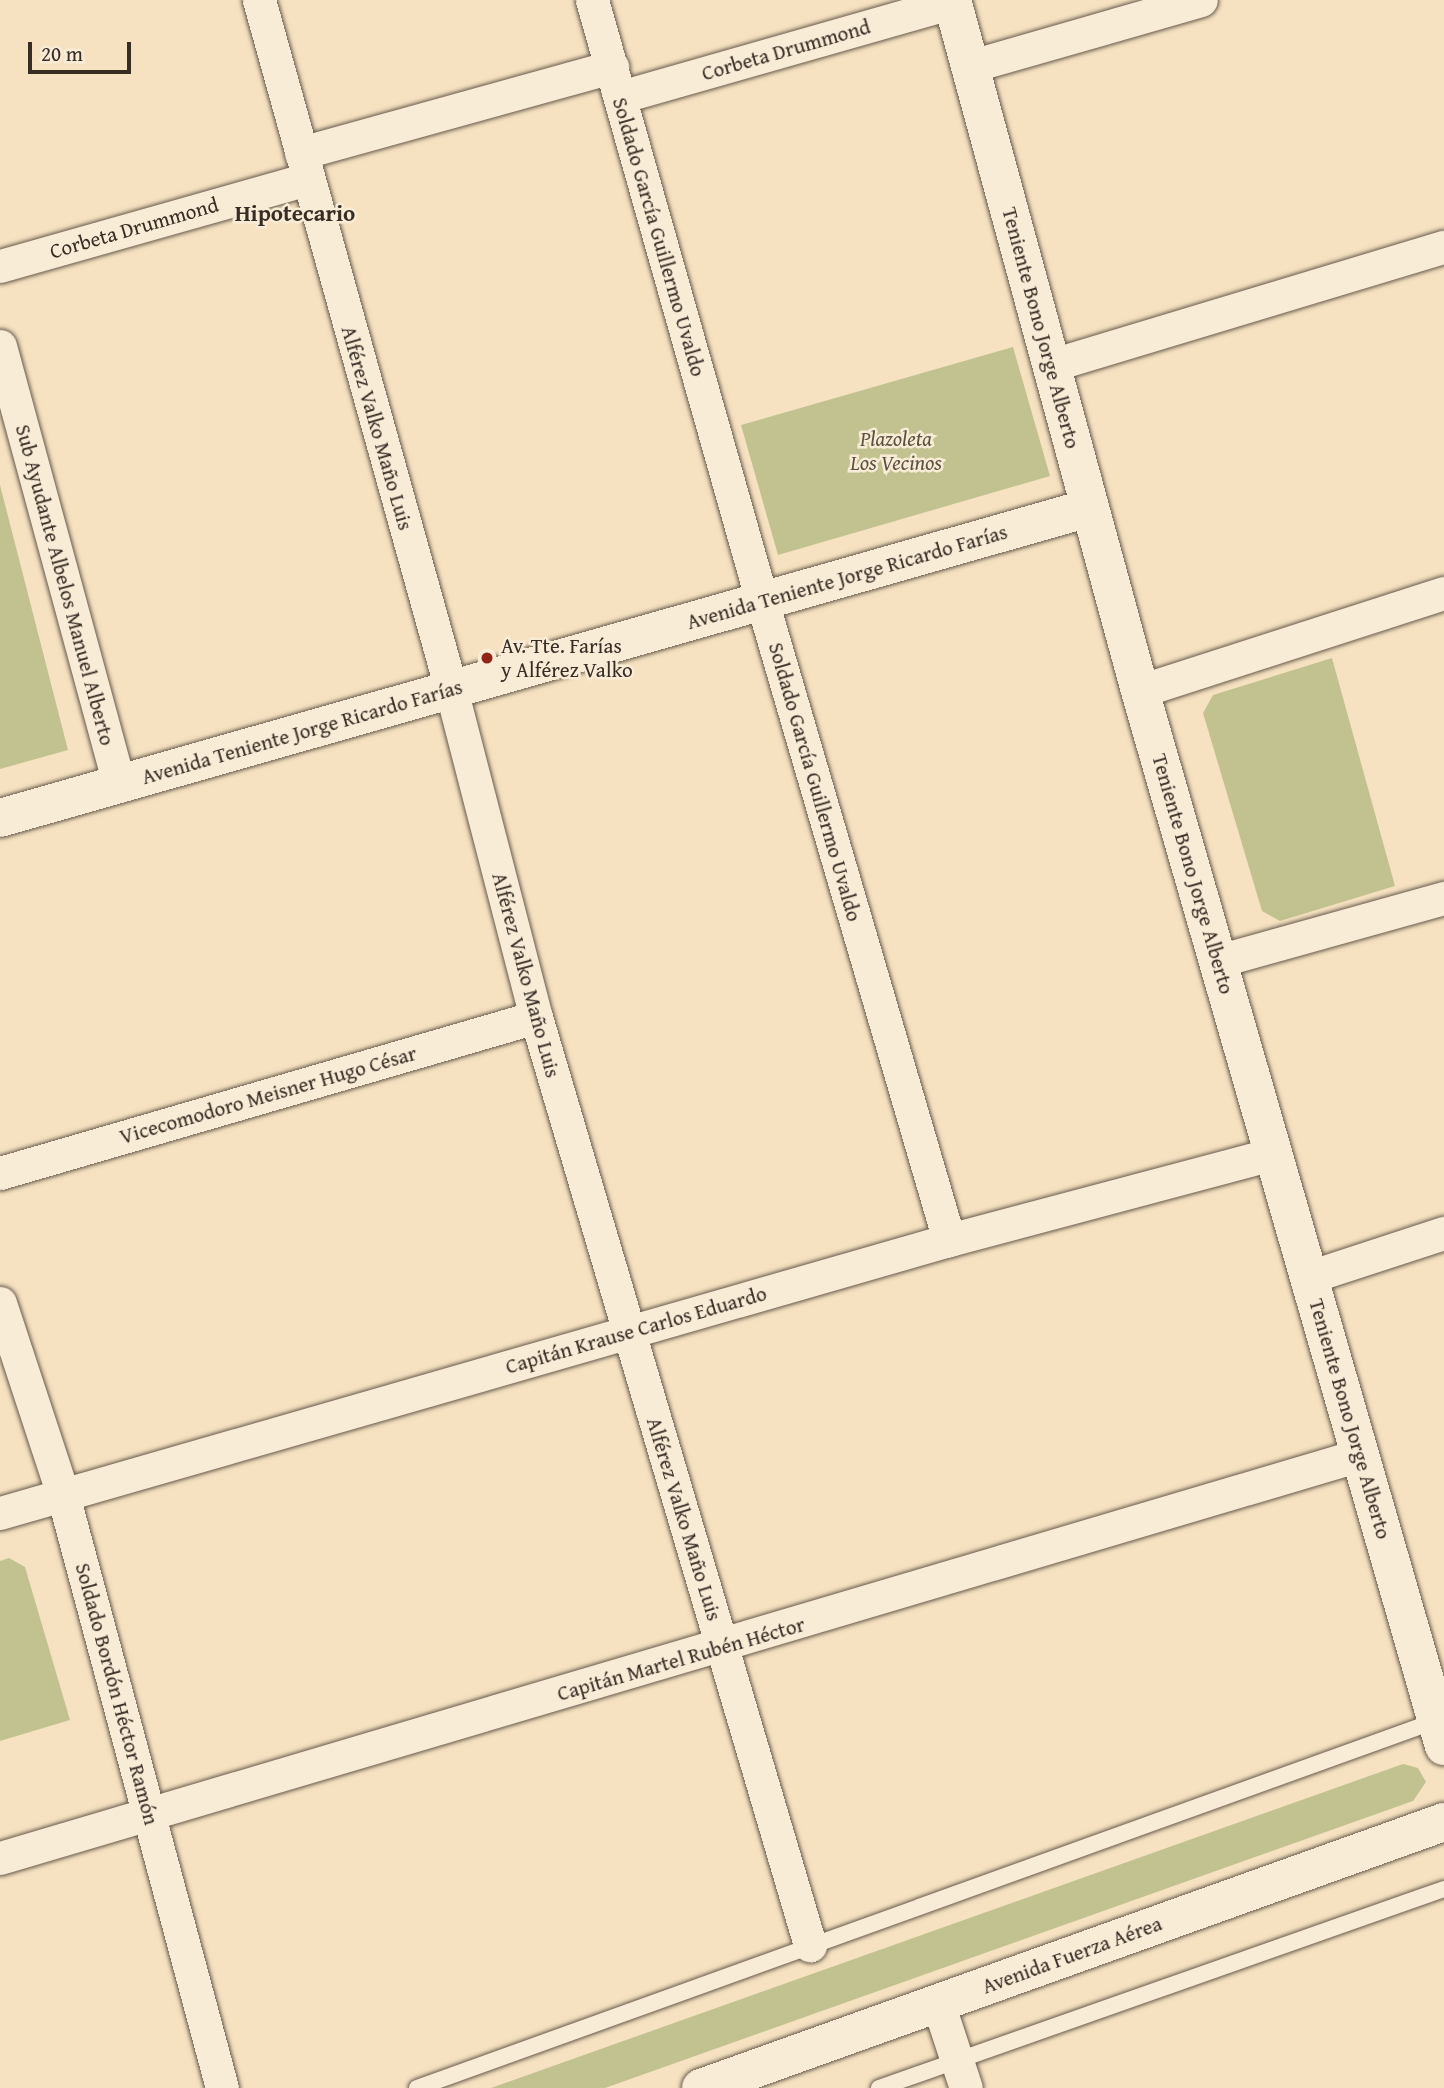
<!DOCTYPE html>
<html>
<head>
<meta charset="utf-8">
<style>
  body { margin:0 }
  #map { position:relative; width:1444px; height:2088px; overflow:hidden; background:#f6e2c1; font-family:"Gentium Book Plus",serif }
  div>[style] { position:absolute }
  .green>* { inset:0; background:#c1c290 }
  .roads { filter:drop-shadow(0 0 2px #675a4c) drop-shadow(0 0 2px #675a4c) }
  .lane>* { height:16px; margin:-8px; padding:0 8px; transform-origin:8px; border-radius:8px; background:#f9ecd7 }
  .street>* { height:33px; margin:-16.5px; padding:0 16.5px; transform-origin:16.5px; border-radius:16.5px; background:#f9ecd7 }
  .secondary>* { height:38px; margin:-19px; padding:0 19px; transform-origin:19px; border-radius:19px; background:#f9ecd7 }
  .dots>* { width:19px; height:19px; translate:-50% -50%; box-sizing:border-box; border:4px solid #f9ecd7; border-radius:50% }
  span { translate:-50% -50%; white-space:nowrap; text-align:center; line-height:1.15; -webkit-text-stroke:5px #f9ecd7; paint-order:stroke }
  .street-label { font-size:21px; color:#372d25 }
  .park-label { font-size:21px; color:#5a5240; font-style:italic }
  .poi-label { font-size:21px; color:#372d25 }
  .left { translate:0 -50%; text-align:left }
  .neighbourhood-label { font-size:23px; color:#372d25; font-weight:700 }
  .scale { position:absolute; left:28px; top:42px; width:103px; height:32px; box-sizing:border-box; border:4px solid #372d25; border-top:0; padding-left:9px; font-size:21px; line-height:24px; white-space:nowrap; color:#372d25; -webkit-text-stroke:5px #f9ecd7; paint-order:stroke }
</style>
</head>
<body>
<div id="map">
  <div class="green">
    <div style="clip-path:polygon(1013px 347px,1050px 476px,778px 555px,741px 425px)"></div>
    <div style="clip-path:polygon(0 485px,68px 750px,0 769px)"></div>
    <div style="clip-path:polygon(1332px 658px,1395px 886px,1280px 921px,1262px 911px,1203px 713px,1213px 695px)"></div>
    <div style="clip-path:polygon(9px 1558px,25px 1567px,70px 1720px,0 1741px,0 1561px)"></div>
    <div style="clip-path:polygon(1403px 1764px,1418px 1768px,1426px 1782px,1413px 1801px,605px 2088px,491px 2088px)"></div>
  </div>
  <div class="roads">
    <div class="lane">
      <div style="left:417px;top:2088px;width:1085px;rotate:-19.82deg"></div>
      <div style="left:879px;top:2088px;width:599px;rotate:-19.4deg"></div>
    </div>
    <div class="street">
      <div style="left:259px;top:0;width:715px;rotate:74.43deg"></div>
      <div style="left:451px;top:689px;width:339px;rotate:75.5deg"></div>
      <div style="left:536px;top:1017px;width:968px;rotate:73.55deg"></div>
      <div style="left:592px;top:0;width:625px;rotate:74.21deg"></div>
      <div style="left:762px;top:601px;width:666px;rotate:73.69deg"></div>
      <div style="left:971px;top:66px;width:239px;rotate:-16deg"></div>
      <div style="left:620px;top:97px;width:346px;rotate:-15.9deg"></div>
      <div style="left:301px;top:153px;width:323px;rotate:-15.5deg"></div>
      <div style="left:0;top:266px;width:320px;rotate:-15.8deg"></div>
      <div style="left:0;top:346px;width:454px;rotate:74.8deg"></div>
      <div style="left:1052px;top:365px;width:409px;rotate:-16.8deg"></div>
      <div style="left:1140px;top:691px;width:319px;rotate:-17.9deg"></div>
      <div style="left:1218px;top:961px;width:235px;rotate:-15.6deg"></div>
      <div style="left:0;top:1173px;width:558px;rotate:-16.23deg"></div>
      <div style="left:1309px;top:1277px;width:142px;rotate:-18.1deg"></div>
      <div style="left:0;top:1303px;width:202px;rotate:71.8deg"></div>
      <div style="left:63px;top:1495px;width:614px;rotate:74.99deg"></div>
      <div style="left:0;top:1513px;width:987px;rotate:-16.05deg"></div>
      <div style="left:949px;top:1240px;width:335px;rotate:-14.9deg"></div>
      <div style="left:0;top:1858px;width:1418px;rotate:-16.51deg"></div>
      <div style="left:938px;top:2003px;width:89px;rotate:71.8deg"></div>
    </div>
    <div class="secondary">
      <div style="left:952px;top:0;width:716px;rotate:74.78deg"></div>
      <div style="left:1140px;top:691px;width:1098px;rotate:73.93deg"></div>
      <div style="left:0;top:818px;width:1132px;rotate:-15.89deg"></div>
      <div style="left:701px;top:2088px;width:789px;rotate:-19.7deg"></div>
    </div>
  </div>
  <div class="dots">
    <div style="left:487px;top:658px;background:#8f2418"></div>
  </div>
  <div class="street-label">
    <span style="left:786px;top:50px;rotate:-16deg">Corbeta Drummond</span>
    <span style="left:134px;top:228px;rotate:-16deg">Corbeta Drummond</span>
    <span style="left:659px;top:237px;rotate:74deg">Soldado García Guillermo Uvaldo</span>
    <span style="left:1041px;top:328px;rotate:75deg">Teniente Bono Jorge Alberto</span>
    <span style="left:377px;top:428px;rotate:74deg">Alférez Valko Maño Luis</span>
    <span style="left:847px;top:577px;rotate:-16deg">Avenida Teniente Jorge Ricardo Farías</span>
    <span style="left:65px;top:585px;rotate:75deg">Sub Ayudante Albelos Manuel Alberto</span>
    <span style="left:302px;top:732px;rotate:-16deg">Avenida Teniente Jorge Ricardo Farías</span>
    <span style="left:815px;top:782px;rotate:74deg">Soldado García Guillermo Uvaldo</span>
    <span style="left:1193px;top:874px;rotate:74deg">Teniente Bono Jorge Alberto</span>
    <span style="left:526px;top:975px;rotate:75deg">Alférez Valko Maño Luis</span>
    <span style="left:268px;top:1095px;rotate:-16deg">Vicecomodoro Meisner Hugo César</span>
    <span style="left:636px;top:1330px;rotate:-16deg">Capitán Krause Carlos Eduardo</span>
    <span style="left:1350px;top:1419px;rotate:74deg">Teniente Bono Jorge Alberto</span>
    <span style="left:684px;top:1519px;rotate:73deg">Alférez Valko Maño Luis</span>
    <span style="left:681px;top:1659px;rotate:-16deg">Capitán Martel Rubén Héctor</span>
    <span style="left:117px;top:1694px;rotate:75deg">Soldado Bordón Héctor Ramón</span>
    <span style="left:1072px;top:1955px;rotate:-20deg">Avenida Fuerza Aérea</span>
  </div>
  <div class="park-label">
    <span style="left:896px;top:451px">Plazoleta<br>Los Vecinos</span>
  </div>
  <div class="poi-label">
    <span class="left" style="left:501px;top:658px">Av. Tte. Farías<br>y Alférez Valko</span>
  </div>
  <div class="neighbourhood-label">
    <span style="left:295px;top:213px">Hipotecario</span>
  </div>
  <div class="scale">20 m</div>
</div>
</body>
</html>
